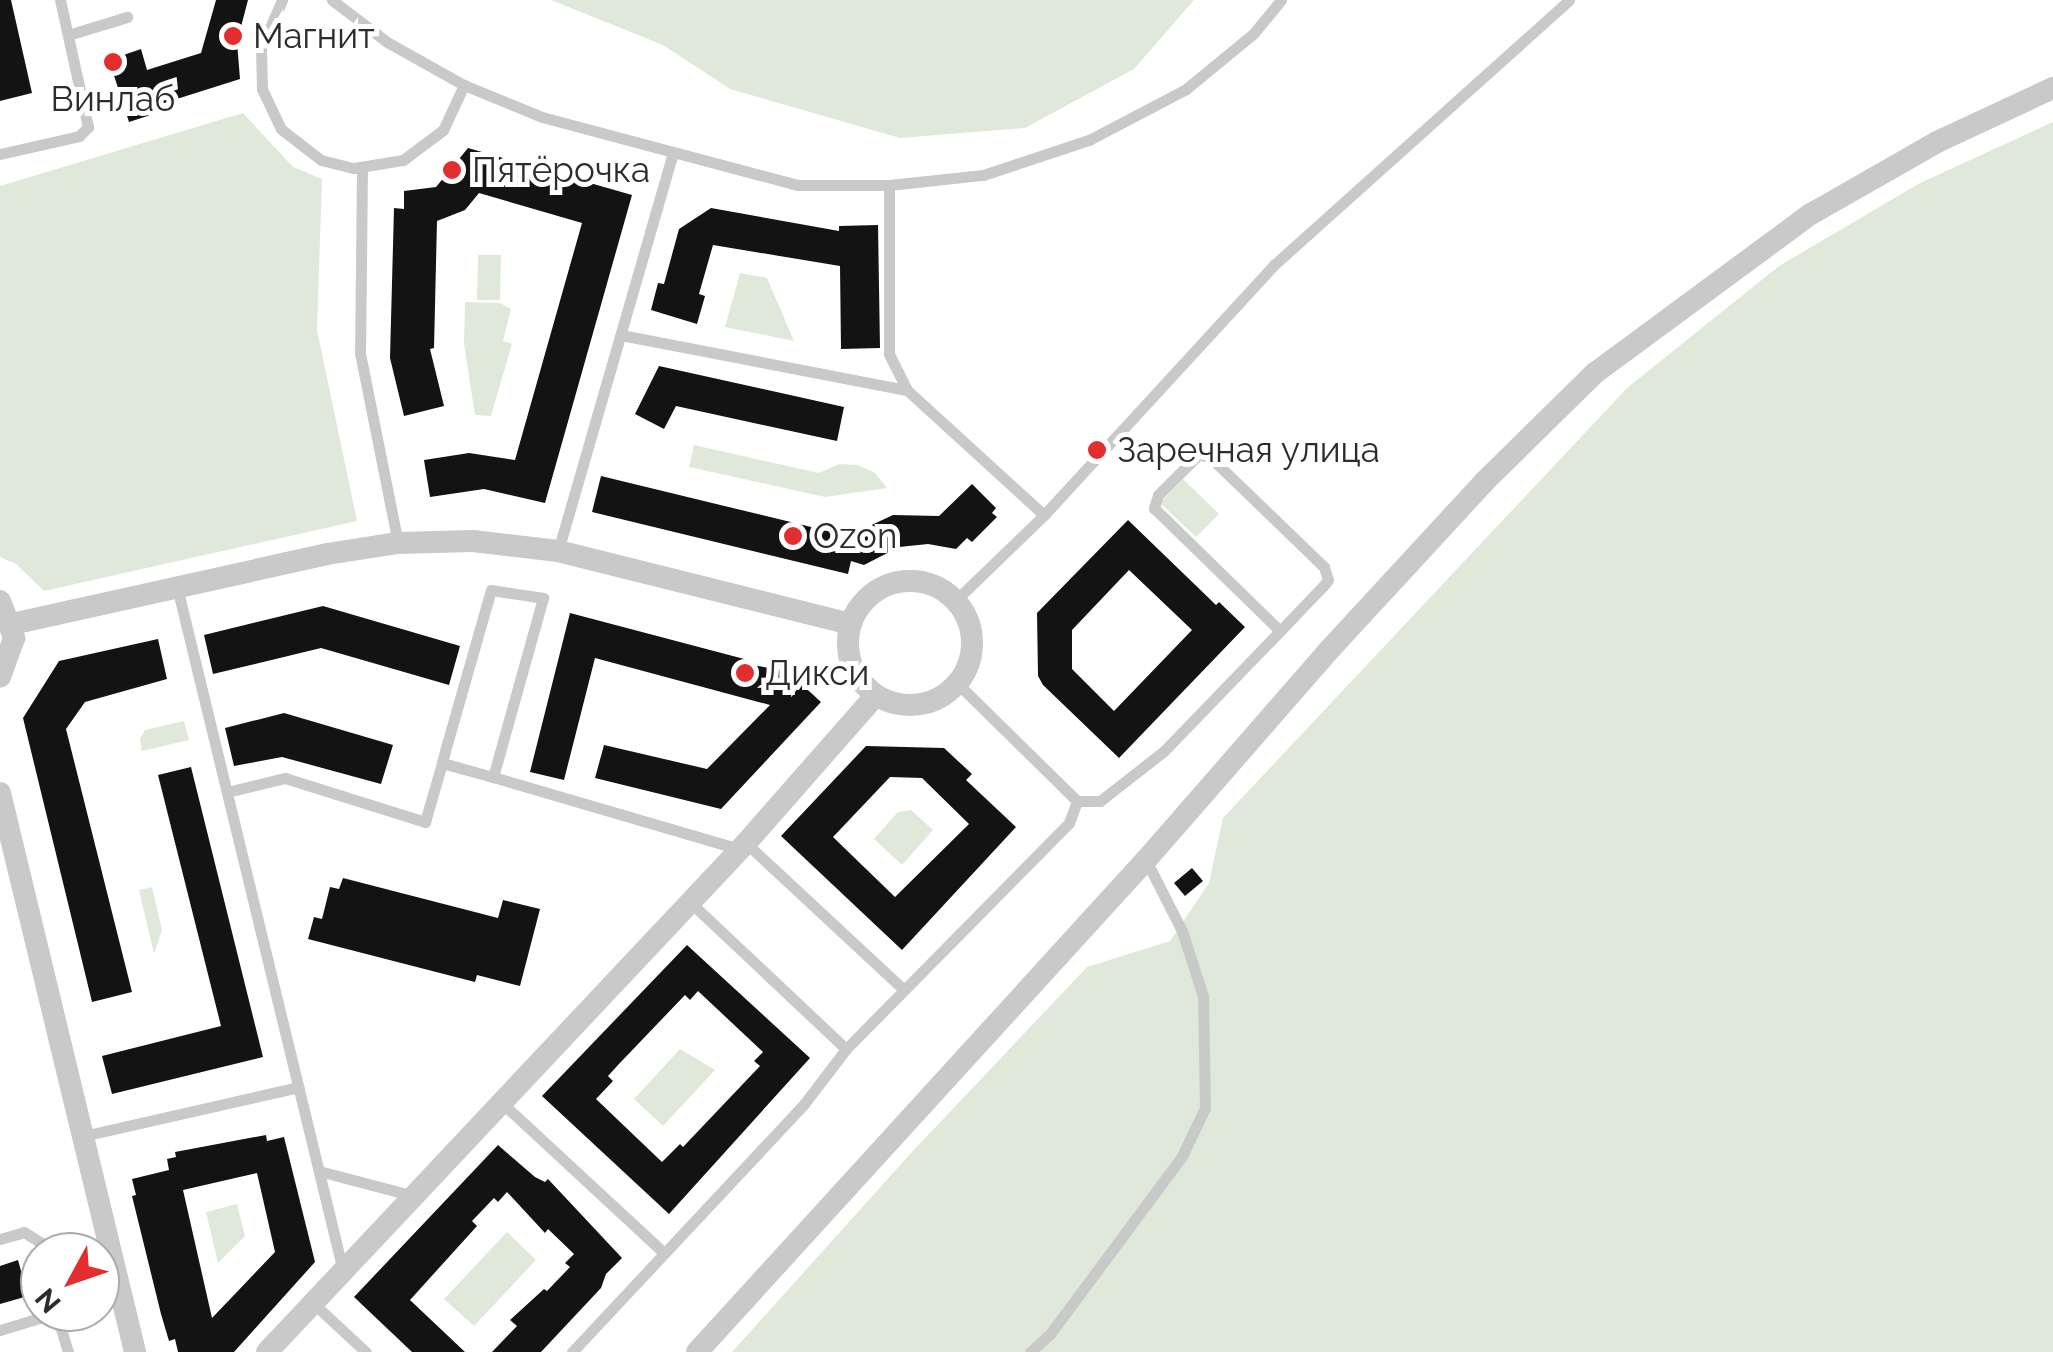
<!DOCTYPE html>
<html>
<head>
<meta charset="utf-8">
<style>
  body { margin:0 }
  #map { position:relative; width:2053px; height:1352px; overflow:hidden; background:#fff; font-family:Raleway,sans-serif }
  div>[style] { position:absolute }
  .green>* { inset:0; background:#e0e9d9 }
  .building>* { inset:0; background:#131313 }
  .service>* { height:11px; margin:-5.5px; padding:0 5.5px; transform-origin:5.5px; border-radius:5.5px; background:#c9c9c9 }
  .minor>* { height:22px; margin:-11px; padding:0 11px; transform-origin:11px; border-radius:11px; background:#c9c9c9 }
  .minor>.ring { margin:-11px; padding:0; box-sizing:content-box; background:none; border:22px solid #c9c9c9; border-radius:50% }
  .dots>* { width:28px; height:28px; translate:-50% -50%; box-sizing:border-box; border:5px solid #fff; border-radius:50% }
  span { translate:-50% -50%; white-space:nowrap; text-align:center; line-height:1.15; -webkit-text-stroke:10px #fff; paint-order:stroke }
  .poi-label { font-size:35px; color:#2c2c2c }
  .left { translate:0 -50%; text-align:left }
  .north { position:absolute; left:20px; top:1232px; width:100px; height:100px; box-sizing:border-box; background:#fff; border:2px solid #ababab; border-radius:50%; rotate:230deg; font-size:28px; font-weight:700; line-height:40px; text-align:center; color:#2c2c2c }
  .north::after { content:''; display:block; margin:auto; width:35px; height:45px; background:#e22e2f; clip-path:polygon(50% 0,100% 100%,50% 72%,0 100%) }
</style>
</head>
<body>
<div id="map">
  <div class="green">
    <div style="clip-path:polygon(551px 0,1194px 0,1134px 69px,1025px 128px,900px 138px,730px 89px,663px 45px)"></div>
    <div style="clip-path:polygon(243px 113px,293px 167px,322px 179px,317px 330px,357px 521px,44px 591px,16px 564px,0 557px,0 186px)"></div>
    <div style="clip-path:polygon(2053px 122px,2053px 1352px,732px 1352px,911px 1153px,1087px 967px,1170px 941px,1209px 883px,1223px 818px,1627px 388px,1779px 266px,1920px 183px)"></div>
    <div style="clip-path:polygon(478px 255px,501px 255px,500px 300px,477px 300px)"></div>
    <div style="clip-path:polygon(740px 273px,767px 278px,794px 341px,725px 327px)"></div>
    <div style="clip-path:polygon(465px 302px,500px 303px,511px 309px,503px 341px,512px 344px,491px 416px,475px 415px,464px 344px)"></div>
    <div style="clip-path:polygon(694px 445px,819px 473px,839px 464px,858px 465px,875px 473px,887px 488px,825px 497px,689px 467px)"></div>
    <div style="clip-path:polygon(1183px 479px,1219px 514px,1196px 537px,1160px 503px)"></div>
    <div style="clip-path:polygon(184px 721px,189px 740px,142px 751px,140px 739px,145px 730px)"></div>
    <div style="clip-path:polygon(911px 810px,933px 830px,902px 865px,874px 839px,898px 812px)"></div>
    <div style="clip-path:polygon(152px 887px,162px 930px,154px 954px,139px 890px)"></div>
    <div style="clip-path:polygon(680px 1049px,715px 1070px,663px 1126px,634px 1099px)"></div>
    <div style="clip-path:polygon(237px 1204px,245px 1236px,218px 1263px,206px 1212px)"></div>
    <div style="clip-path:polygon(507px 1232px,536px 1260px,474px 1326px,444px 1299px)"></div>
  </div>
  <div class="building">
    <div style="clip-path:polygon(0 0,11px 0,32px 93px,0 101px)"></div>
    <div style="clip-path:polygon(216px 0,248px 0,237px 42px,240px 79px,161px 104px,163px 111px,129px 122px,109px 60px,141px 49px,147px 70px,201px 53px)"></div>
    <div style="clip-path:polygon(468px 148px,632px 195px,545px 503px,484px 489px,430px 497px,424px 460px,469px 453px,515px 460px,582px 223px,479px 193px,465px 210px,437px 221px,434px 348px,430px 349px,444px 406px,404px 416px,390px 358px,394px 208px,404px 209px,404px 191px,436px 187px)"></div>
    <div style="clip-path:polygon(711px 208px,839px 231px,839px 226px,878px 225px,880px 348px,841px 349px,840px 266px,713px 245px,699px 294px,705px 296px,697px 324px,651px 310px,658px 283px,664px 284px,679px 229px)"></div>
    <div style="clip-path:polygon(659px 366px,844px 407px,837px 441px,676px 406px,664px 429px,635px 414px)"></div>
    <div style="clip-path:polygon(601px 476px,848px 536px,893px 515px,939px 516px,972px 484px,996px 508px,992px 513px,997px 517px,972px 542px,967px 538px,956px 549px,928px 544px,899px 547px,864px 565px,851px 561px,848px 574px,592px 512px)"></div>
    <div style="clip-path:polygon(evenodd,1128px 520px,1216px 605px,1219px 602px,1245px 627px,1119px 758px,1043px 685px,1038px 676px,1037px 613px,1128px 520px,1129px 570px,1192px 630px,1114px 711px,1072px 669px,1072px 630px,1129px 570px)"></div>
    <div style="clip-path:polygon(323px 606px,460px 646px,449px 685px,321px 648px,213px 674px,204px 635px)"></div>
    <div style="clip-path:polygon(570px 613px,748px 660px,747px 664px,787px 671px,821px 702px,721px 809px,595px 778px,604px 745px,707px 769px,770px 705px,595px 658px,564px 780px,530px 772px)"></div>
    <div style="clip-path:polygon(158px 639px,167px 679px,85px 702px,66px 729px,132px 992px,92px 1002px,23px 718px,59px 661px)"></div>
    <div style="clip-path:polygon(284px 713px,393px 745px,381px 784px,282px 757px,234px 766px,225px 728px)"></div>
    <div style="clip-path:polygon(evenodd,866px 746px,944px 748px,972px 774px,966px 780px,1016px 827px,902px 950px,781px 836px,866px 746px,890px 777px,922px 778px,969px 824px,895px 897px,833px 837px,890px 777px)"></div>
    <div style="clip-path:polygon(191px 767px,263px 1057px,112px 1094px,102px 1056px,221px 1026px,158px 775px)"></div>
    <div style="clip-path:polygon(1192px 868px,1203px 881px,1185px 896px,1174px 883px)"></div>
    <div style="clip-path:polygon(343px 878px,498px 918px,503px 900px,540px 909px,520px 986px,477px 975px,475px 982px,308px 939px,314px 917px,322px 919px,330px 887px,339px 889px)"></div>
    <div style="clip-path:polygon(evenodd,687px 945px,810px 1058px,669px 1214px,542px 1096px,687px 945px,698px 991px,763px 1052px,754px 1061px,760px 1066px,683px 1147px,680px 1144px,662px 1162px,596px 1099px,613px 1081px,608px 1076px,618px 1065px,685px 995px,690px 1000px,698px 991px)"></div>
    <div style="clip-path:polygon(evenodd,266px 1135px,267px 1141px,284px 1137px,315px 1262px,234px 1352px,178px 1352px,175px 1339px,169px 1341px,161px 1314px,132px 1196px,136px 1195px,132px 1179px,169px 1170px,167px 1159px,176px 1157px,175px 1152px,266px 1135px,257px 1173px,275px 1252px,212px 1318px,183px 1190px,257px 1173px)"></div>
    <div style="clip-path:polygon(498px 1145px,535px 1177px,545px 1182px,548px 1179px,622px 1258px,606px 1274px,601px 1288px,541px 1352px,492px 1352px,517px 1326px,510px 1320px,544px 1289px,547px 1291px,570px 1267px,565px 1263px,574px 1254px,548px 1229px,545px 1233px,507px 1192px,498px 1202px,494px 1198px,472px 1221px,477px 1226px,410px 1300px,465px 1352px,412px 1352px,354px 1297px)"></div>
    <div style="clip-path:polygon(18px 1260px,28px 1296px,0 1304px,0 1266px)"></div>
  </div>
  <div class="service">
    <div style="left:282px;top:0;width:52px;rotate:113.6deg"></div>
    <div style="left:261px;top:48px;width:41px;rotate:88.6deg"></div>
    <div style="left:262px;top:89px;width:44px;rotate:64.6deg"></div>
    <div style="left:281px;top:129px;width:51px;rotate:37.8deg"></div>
    <div style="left:321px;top:160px;width:34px;rotate:14deg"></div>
    <div style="left:354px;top:168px;width:50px;rotate:-9.3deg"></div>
    <div style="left:403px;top:160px;width:50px;rotate:-36.9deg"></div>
    <div style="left:443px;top:130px;width:50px;rotate:-65deg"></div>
    <div style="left:332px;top:0;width:69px;rotate:37.4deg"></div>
    <div style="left:387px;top:42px;width:88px;rotate:29.2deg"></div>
    <div style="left:464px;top:85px;width:84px;rotate:22.3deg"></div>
    <div style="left:542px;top:117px;width:264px;rotate:14.9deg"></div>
    <div style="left:797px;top:185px;width:92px"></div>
    <div style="left:889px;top:185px;width:95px;rotate:-6.1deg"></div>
    <div style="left:983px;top:175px;width:112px;rotate:-18.3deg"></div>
    <div style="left:1089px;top:140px;width:110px;rotate:-27.7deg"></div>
    <div style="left:1186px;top:89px;width:87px;rotate:-39.4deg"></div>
    <div style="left:1253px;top:34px;width:44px;rotate:-50.5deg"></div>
    <div style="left:68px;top:35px;width:62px;rotate:-17deg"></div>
    <div style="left:0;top:154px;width:81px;rotate:-12.8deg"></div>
    <div style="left:79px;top:136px;width:13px;rotate:-45deg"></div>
    <div style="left:88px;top:127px;width:130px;rotate:-102.4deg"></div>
    <div style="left:362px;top:168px;width:185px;rotate:90.6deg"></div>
    <div style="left:360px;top:353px;width:194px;rotate:78.7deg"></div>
    <div style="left:889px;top:185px;width:169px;rotate:90deg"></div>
    <div style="left:889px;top:354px;width:40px;rotate:63.4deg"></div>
    <div style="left:907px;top:390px;width:185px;rotate:42.4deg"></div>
    <div style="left:621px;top:335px;width:291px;rotate:10.9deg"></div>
    <div style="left:558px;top:551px;width:414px;rotate:-73.9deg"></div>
    <div style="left:177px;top:587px;width:704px;rotate:76.36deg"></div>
    <div style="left:955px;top:601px;width:124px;rotate:-44deg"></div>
    <div style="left:1044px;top:515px;width:341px;rotate:-47.4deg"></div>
    <div style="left:1275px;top:264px;width:395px;rotate:-41.9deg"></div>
    <div style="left:957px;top:683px;width:168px;rotate:44.5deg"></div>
    <div style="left:1077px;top:801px;width:23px"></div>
    <div style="left:1100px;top:801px;width:81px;rotate:-38deg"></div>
    <div style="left:1164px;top:751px;width:167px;rotate:-46deg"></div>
    <div style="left:1280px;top:631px;width:64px;rotate:-46.3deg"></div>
    <div style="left:1324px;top:585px;width:6px;rotate:-51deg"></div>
    <div style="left:1328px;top:580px;width:14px;rotate:-107deg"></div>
    <div style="left:1324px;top:567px;width:157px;rotate:-136deg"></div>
    <div style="left:1211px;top:458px;width:13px;rotate:-162deg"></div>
    <div style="left:1199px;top:454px;width:58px;rotate:135deg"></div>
    <div style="left:1158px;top:495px;width:14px;rotate:107deg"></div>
    <div style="left:1154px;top:508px;width:176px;rotate:44.3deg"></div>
    <div style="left:493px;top:777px;width:257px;rotate:16.3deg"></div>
    <div style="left:227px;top:792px;width:60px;rotate:-13.6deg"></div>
    <div style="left:285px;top:778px;width:147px;rotate:17.4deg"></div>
    <div style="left:425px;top:822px;width:61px;rotate:-73.9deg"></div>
    <div style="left:442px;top:763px;width:12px;rotate:-76deg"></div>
    <div style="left:445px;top:751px;width:167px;rotate:-74.1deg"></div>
    <div style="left:491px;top:590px;width:53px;rotate:8.7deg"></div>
    <div style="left:543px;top:598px;width:186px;rotate:105.6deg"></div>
    <div style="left:493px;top:777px;width:53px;rotate:-164.6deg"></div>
    <div style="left:746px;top:843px;width:214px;rotate:42.9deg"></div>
    <div style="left:690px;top:902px;width:214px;rotate:43.3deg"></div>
    <div style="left:502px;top:1103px;width:221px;rotate:42.8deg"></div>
    <div style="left:83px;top:1136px;width:221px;rotate:-12.8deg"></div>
    <div style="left:319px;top:1171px;width:98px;rotate:14.7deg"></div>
    <div style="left:0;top:1239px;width:25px;rotate:-16deg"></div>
    <div style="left:24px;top:1232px;width:19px;rotate:32deg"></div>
    <div style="left:40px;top:1242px;width:10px;rotate:79deg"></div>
    <div style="left:313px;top:1303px;width:72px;rotate:42.8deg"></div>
    <div style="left:56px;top:1312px;width:42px;rotate:73.3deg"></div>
    <div style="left:0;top:1330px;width:59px;rotate:-16.9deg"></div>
    <div style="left:572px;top:1352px;width:340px;rotate:-46.9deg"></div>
    <div style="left:804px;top:1104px;width:69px;rotate:-52.6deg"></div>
    <div style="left:846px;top:1049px;width:317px;rotate:-45.4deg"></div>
    <div style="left:1069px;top:823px;width:23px;rotate:-70deg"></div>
    <div style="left:1030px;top:1352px;width:27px;rotate:-42deg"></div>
    <div style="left:1050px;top:1334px;width:222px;rotate:-53.4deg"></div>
    <div style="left:1182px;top:1156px;width:53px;rotate:-64.4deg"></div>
    <div style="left:1205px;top:1108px;width:112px;rotate:-91deg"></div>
    <div style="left:1203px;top:996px;width:68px;rotate:-107.9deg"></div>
    <div style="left:1182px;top:931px;width:80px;rotate:-116.9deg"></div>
  </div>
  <div class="minor">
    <div class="ring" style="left:848px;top:581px;width:102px;height:102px"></div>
    <div style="left:0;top:601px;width:40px;rotate:69deg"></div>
    <div style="left:14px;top:638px;width:41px;rotate:109.7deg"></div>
    <div style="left:12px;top:624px;width:323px;rotate:-12.5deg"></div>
    <div style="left:327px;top:554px;width:72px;rotate:-8.8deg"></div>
    <div style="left:398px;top:543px;width:75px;rotate:-1.5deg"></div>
    <div style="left:473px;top:541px;width:86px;rotate:6.7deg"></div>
    <div style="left:558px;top:551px;width:301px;rotate:14deg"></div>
    <div style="left:0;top:793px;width:575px;rotate:76.42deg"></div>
    <div style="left:267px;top:1352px;width:699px;rotate:-46.74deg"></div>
    <div style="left:746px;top:843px;width:197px;rotate:-48.7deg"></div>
    <div style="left:697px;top:1352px;width:666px;rotate:-47.62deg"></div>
    <div style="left:1146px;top:860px;width:281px;rotate:-48.9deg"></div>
    <div style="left:1331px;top:648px;width:226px;rotate:-47.3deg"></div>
    <div style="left:1484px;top:482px;width:156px;rotate:-44.5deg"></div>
    <div style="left:1595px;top:373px;width:268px;rotate:-36.4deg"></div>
    <div style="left:1811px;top:214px;width:145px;rotate:-29.7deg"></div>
    <div style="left:1937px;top:142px;width:128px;rotate:-25deg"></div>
  </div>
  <div class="dots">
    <div style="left:233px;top:36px;background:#e22e2f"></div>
    <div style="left:113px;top:62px;background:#e22e2f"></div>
    <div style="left:452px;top:170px;background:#e22e2f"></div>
    <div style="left:1097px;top:450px;background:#e22e2f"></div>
    <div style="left:793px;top:536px;background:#e22e2f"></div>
    <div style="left:745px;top:673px;background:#e22e2f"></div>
  </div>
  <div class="poi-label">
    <span class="left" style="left:253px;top:36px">Магнит</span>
    <span style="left:113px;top:99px">Винлаб</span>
    <span class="left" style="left:472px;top:170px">Пятёрочка</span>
    <span class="left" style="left:1117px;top:450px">Заречная улица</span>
    <span class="left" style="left:813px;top:536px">Ozon</span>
    <span class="left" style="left:765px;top:673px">Дикси</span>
  </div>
  <div class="north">N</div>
</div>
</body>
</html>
